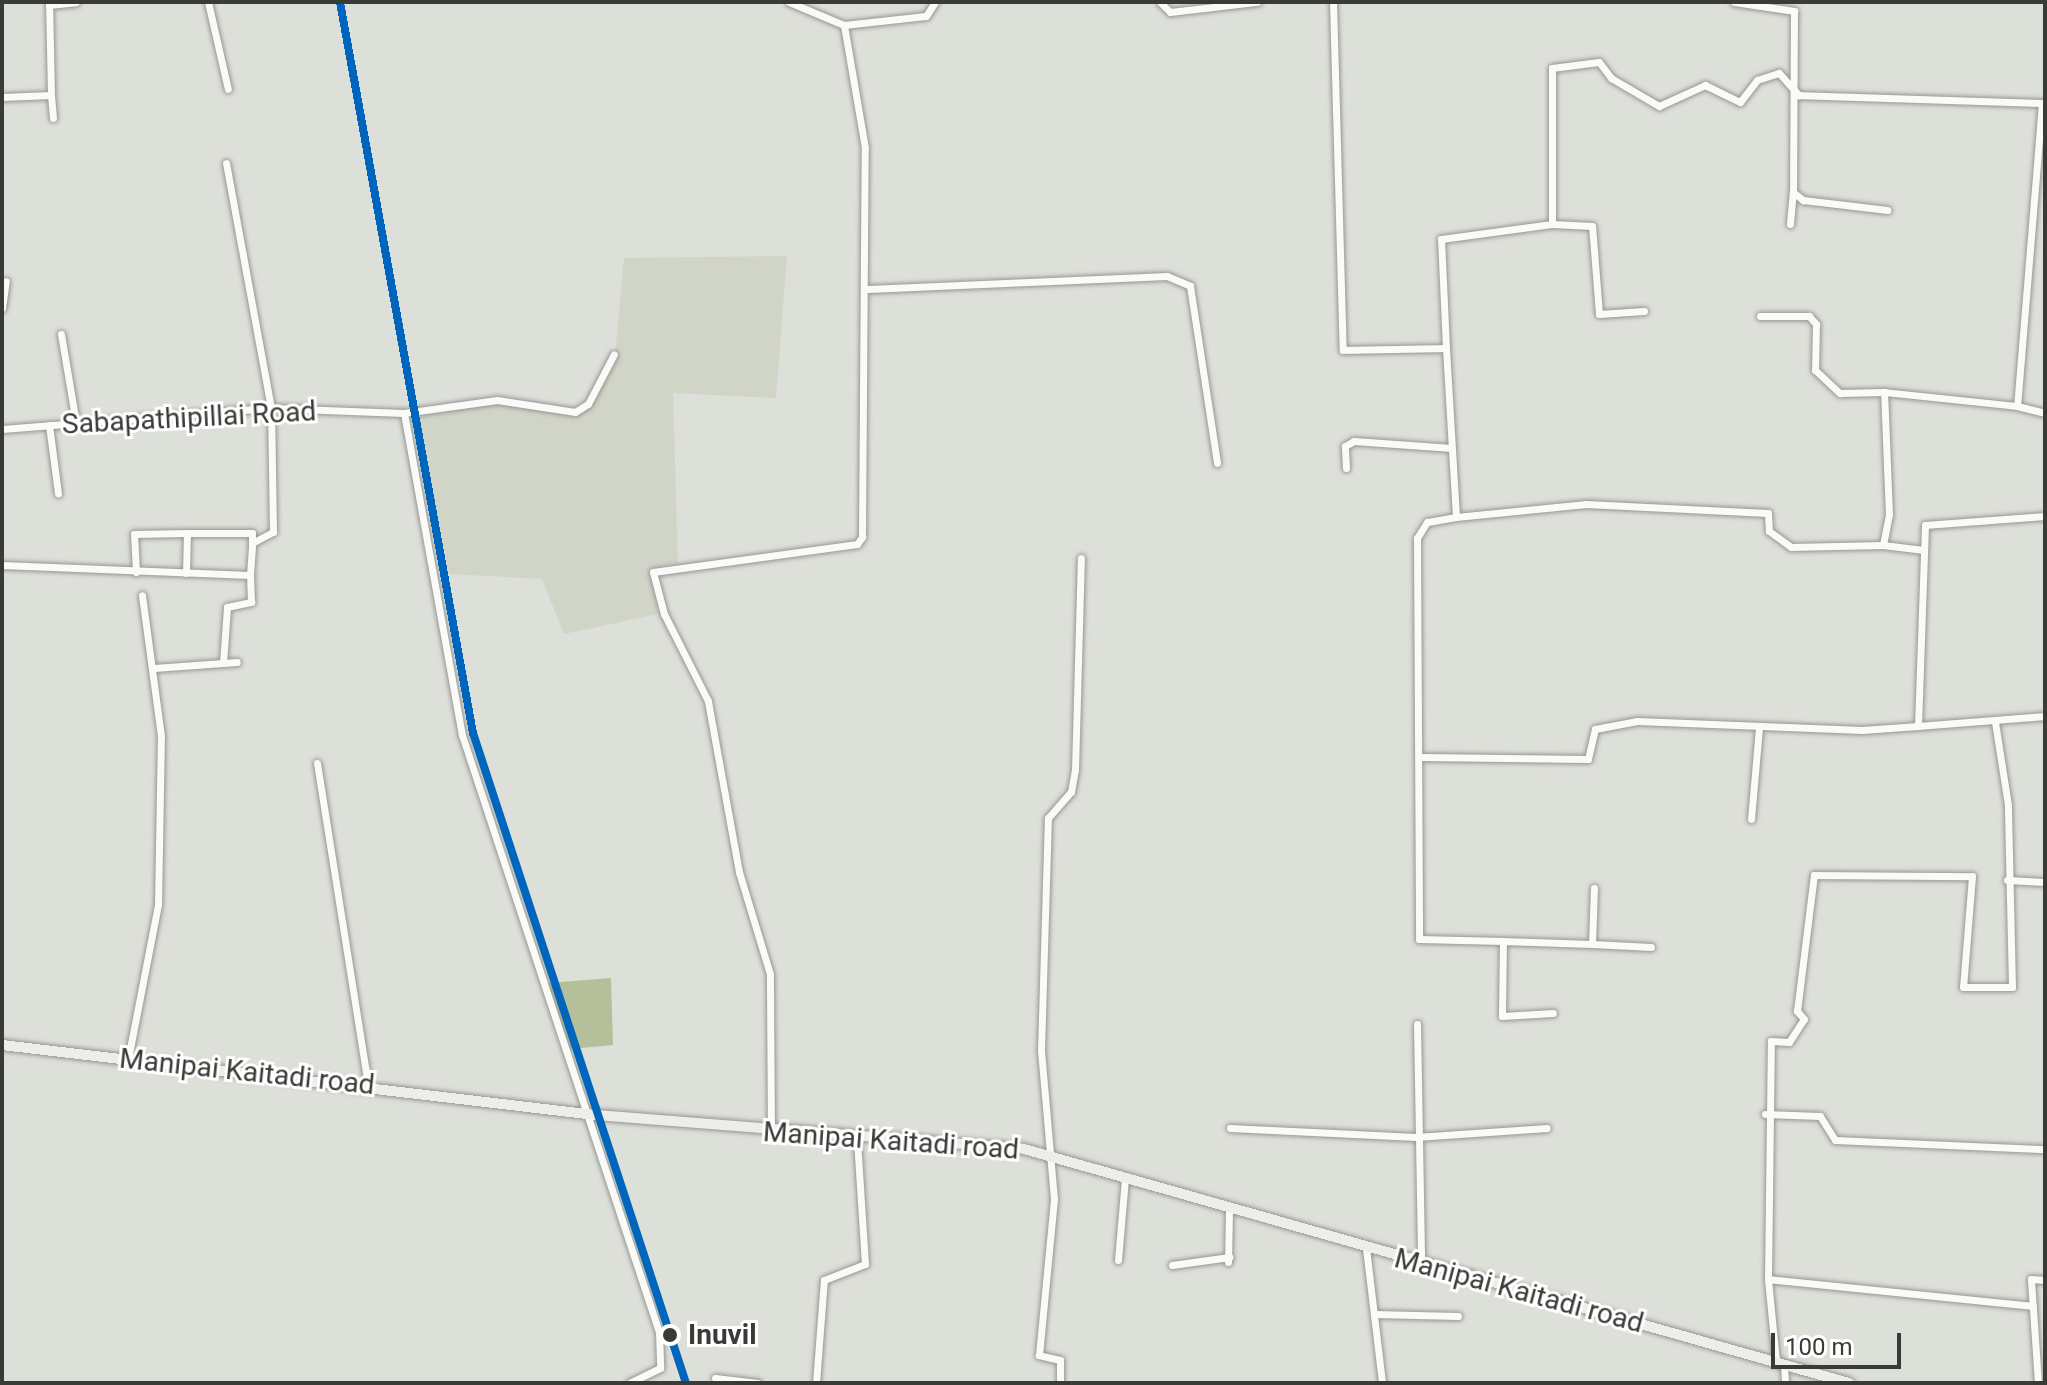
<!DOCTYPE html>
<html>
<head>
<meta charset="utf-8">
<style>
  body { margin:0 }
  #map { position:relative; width:2047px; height:1385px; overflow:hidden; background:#dddfd9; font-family:Roboto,sans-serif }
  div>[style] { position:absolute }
  .built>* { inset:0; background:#d1d5c8 }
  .forest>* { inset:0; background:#b5bf99 }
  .roads { filter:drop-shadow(0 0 2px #969793) drop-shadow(0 0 2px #969793) }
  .street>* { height:7px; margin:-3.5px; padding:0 3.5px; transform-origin:3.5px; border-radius:3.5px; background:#fafaf9 }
  .secondary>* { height:10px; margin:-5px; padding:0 5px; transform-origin:5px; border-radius:5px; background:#edeeea }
  .rail-1>* { height:8px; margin:-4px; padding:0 4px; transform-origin:4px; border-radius:4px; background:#0065bd }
  .dots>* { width:22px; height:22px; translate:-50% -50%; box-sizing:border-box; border:4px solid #fff; border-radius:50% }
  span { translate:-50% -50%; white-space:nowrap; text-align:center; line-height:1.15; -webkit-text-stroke:6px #fff; paint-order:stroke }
  .street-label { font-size:28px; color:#393b37 }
  .stop-label { font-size:28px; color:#393b37; font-weight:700 }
  .left { translate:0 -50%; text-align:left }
  .frame { position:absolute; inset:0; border:4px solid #393b37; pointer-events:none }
  .scale { position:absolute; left:1771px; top:1333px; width:130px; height:36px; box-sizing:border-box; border:4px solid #393b37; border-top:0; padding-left:10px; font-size:24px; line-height:28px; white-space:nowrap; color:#393b37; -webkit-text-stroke:6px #fff; paint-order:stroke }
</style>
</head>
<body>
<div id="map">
  <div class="built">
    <div style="clip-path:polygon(787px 256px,776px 398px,673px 393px,678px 563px,649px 568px,658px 614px,564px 634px,542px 579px,449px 574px,417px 413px,497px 402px,575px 414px,589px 405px,615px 355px,624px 258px)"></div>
  </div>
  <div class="forest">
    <div style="clip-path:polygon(611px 978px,613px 1045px,570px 1049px,548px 983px)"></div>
  </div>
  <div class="roads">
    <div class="street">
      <div style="left:208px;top:2px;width:89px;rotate:77.1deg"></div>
      <div style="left:789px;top:2px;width:60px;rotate:22.7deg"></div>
      <div style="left:844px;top:25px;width:82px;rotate:-6.3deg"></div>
      <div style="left:926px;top:16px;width:17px;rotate:-57deg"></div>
      <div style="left:1160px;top:2px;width:14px;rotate:45deg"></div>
      <div style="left:1170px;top:12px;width:88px;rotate:-6.6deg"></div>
      <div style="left:1333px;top:2px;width:348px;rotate:88.4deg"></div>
      <div style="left:1343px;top:350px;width:103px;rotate:-1.1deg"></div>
      <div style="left:1446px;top:348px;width:169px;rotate:86.6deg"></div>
      <div style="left:1456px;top:517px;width:29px;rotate:170deg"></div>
      <div style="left:1427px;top:522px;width:19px;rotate:122deg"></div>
      <div style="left:1417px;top:538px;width:401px;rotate:89.7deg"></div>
      <div style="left:1419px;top:939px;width:84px;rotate:1.4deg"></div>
      <div style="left:1503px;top:941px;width:75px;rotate:90.8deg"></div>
      <div style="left:1502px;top:1016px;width:51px;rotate:-3.4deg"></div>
      <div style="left:1734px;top:2px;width:61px;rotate:8.5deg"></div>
      <div style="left:1794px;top:11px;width:181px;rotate:90.3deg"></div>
      <div style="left:1793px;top:192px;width:13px;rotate:39deg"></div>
      <div style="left:1803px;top:200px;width:85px;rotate:6.8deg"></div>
      <div style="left:49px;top:5px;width:27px;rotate:-6deg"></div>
      <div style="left:51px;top:95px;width:23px;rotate:85deg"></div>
      <div style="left:2px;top:97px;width:49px;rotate:-2.3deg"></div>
      <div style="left:51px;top:95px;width:93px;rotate:-91.2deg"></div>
      <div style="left:2042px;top:103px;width:304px;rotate:94.7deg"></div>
      <div style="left:2017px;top:406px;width:29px;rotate:14deg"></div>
      <div style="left:1790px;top:224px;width:32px;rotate:-85deg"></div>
      <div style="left:868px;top:289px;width:299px;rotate:-2.5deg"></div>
      <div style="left:1167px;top:276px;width:25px;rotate:23deg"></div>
      <div style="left:1190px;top:286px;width:179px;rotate:81.3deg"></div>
      <div style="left:2px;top:308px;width:27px;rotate:-82deg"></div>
      <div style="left:1644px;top:311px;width:45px;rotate:176.2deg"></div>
      <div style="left:1599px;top:314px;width:88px;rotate:-94.5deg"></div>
      <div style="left:1592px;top:226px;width:40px;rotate:-177.1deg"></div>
      <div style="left:1552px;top:224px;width:156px;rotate:-90deg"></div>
      <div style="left:1552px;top:68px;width:47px;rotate:-7.3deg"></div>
      <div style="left:1599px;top:62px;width:20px;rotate:53deg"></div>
      <div style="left:1611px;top:78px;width:56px;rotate:30.3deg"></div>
      <div style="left:1659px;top:106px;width:51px;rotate:-24.5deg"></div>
      <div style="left:1705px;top:85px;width:39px;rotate:26deg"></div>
      <div style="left:1740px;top:102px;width:28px;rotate:-52deg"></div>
      <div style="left:1757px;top:80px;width:23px;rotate:-18deg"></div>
      <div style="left:1779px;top:73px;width:30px;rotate:48deg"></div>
      <div style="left:1799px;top:95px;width:246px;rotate:1.9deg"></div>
      <div style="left:1760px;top:316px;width:49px"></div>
      <div style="left:1809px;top:316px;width:11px;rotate:49deg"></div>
      <div style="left:1816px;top:324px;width:46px;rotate:91.2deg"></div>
      <div style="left:1815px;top:370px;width:34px;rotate:43deg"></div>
      <div style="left:1840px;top:393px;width:44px;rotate:-1.3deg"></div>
      <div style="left:61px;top:334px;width:90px;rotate:80.4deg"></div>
      <div style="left:1446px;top:348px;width:109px;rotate:-92.6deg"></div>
      <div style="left:1441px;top:239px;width:112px;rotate:-7.7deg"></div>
      <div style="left:404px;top:413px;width:94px;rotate:-8deg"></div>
      <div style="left:497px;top:400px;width:79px;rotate:8.7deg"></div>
      <div style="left:575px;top:412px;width:15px;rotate:-32deg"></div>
      <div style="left:588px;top:404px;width:56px;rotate:-62.5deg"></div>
      <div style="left:49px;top:425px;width:69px;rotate:82.5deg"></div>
      <div style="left:2px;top:429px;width:270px;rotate:-4.5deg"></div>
      <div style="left:271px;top:408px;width:133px;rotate:2.2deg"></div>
      <div style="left:404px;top:413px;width:327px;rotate:79.8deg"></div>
      <div style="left:462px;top:735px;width:629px;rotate:71.74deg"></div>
      <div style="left:659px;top:1332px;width:36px;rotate:88deg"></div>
      <div style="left:660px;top:1368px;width:34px;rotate:154deg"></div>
      <div style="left:1346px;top:468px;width:22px;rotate:-93deg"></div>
      <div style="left:1345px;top:446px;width:10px;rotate:-29deg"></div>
      <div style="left:1354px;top:441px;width:98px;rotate:4.1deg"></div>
      <div style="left:1456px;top:517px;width:131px;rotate:-5.7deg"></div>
      <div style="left:1586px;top:504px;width:182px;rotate:2.8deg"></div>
      <div style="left:1768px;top:513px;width:18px;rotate:87deg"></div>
      <div style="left:1769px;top:531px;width:27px;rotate:36deg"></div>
      <div style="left:1791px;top:547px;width:92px;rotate:-1.2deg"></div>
      <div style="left:1883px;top:545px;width:31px;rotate:-79deg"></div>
      <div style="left:1889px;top:515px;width:123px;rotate:-92.3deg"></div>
      <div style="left:1884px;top:392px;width:134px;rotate:6deg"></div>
      <div style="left:1883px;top:545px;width:39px;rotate:7deg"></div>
      <div style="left:2px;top:565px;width:248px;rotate:2.3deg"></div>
      <div style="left:250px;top:575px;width:32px;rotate:-86deg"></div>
      <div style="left:252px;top:543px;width:24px;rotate:-28deg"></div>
      <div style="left:273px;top:532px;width:124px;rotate:-90.9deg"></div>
      <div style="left:271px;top:408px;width:249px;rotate:-100.4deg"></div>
      <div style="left:136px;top:572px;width:38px;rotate:-93deg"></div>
      <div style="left:134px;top:534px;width:53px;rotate:-1.1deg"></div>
      <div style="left:186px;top:573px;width:40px;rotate:-88.6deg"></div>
      <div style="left:187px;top:533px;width:65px"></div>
      <div style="left:252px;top:533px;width:10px;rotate:90deg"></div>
      <div style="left:223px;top:663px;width:56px;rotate:-85.9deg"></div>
      <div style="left:227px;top:607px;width:25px;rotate:-12deg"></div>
      <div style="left:251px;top:602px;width:27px;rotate:-92deg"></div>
      <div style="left:154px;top:668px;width:83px;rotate:-4.1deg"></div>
      <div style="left:1918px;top:726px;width:127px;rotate:-4.5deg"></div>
      <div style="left:1421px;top:757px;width:167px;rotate:0.7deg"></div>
      <div style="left:1588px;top:759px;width:31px;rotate:-77deg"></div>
      <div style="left:1595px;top:729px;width:43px;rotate:-10.8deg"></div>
      <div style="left:1637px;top:721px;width:225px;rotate:2.3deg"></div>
      <div style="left:1862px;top:730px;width:56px;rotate:-4.1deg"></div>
      <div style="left:1918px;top:726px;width:201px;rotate:-88deg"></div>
      <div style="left:1925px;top:525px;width:120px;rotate:-4.3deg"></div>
      <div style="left:317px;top:763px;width:325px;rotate:81deg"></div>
      <div style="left:1751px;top:819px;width:91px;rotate:-85deg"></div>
      <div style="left:2007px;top:880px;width:38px;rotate:3deg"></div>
      <div style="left:1503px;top:941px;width:89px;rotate:1.9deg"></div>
      <div style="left:1592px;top:944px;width:56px;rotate:-88deg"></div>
      <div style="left:1592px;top:944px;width:59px;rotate:2.9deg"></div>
      <div style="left:1417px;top:1024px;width:240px;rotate:89deg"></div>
      <div style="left:128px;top:1059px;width:157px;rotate:-79deg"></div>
      <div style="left:158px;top:905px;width:169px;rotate:-89deg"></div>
      <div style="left:161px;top:736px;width:142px;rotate:-97.7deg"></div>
      <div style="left:1765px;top:1114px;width:55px;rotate:2.1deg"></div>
      <div style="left:1820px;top:1116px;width:28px;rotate:58deg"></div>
      <div style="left:1835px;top:1140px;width:210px;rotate:2.5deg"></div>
      <div style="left:1230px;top:1128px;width:186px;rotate:2.8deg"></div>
      <div style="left:1416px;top:1137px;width:131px;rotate:-3.9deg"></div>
      <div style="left:771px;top:1132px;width:158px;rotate:-90.4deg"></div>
      <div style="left:770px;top:974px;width:107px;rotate:-106.9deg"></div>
      <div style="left:739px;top:872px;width:174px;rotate:-100.3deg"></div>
      <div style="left:708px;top:701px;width:97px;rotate:-116.8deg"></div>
      <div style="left:664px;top:614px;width:43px;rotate:-104.7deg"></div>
      <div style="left:653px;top:572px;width:206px;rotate:-7.8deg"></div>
      <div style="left:857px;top:544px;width:9px;rotate:-54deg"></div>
      <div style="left:862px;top:537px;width:389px;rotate:-89.6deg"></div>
      <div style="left:865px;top:148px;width:125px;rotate:-99.7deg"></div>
      <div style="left:1366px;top:1248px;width:136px;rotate:83.2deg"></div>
      <div style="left:1118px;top:1260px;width:82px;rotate:-85.1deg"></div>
      <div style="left:1228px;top:1262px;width:54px;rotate:-88.9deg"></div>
      <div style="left:1172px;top:1265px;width:58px;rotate:-8deg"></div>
      <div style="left:1768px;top:1279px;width:238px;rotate:-89.3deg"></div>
      <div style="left:1771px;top:1041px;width:18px;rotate:3deg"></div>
      <div style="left:1789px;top:1042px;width:27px;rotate:-57deg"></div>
      <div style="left:1804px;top:1019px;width:11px;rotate:-131deg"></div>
      <div style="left:1797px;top:1011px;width:137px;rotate:-82.9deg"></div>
      <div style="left:1814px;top:875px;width:158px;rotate:0.4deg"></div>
      <div style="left:1972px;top:876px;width:111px;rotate:94.6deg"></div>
      <div style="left:1963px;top:987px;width:49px"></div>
      <div style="left:2012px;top:987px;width:182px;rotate:-91.3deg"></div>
      <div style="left:2008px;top:805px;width:84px;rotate:-98.9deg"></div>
      <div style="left:1374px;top:1314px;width:84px;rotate:1.4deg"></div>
      <div style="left:1776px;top:1361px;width:82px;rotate:-95.6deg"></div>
      <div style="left:1768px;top:1279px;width:266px;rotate:5.8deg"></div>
      <div style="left:1784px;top:1364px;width:19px;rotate:87deg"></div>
      <div style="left:715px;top:1378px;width:43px;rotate:6.6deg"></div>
      <div style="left:816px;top:1383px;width:103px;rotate:-85.6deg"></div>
      <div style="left:824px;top:1280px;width:44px;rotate:-21.3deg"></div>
      <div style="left:865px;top:1264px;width:123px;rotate:-93.7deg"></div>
      <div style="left:1060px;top:1383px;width:23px;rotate:-90deg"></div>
      <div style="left:1060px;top:1360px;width:22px;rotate:-167deg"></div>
      <div style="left:1039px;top:1355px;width:157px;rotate:-84.5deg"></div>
      <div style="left:1054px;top:1199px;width:149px;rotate:-95deg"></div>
      <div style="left:1041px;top:1051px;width:233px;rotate:-88.3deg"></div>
      <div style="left:1048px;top:818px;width:35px;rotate:-49deg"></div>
      <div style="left:1071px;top:792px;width:22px;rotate:-80deg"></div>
      <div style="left:1075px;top:770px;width:212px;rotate:-88.4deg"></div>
      <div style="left:2038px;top:1383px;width:104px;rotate:-93.9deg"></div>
      <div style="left:2031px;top:1279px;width:14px;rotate:4deg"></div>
    </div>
    <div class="secondary">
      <div style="left:2px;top:1045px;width:597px;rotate:6.73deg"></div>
      <div style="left:595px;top:1115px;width:430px;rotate:4.5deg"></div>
      <div style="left:1024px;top:1149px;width:858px;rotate:15.84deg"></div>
    </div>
  </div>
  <div class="rail-1">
    <div style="left:340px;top:2px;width:743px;rotate:79.69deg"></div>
    <div style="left:473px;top:733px;width:684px;rotate:71.86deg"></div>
  </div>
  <div class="dots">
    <div style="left:670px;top:1335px;background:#393b37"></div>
  </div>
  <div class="street-label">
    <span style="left:189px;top:418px;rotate:-3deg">Sabapathipillai Road</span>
    <span style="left:247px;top:1072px;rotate:6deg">Manipai Kaitadi road</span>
    <span style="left:891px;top:1141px;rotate:4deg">Manipai Kaitadi road</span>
    <span style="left:1519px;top:1291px;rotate:15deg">Manipai Kaitadi road</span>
  </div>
  <div class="stop-label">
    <span class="left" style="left:688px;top:1335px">Inuvil</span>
  </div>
  <div class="frame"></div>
  <div class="scale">100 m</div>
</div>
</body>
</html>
